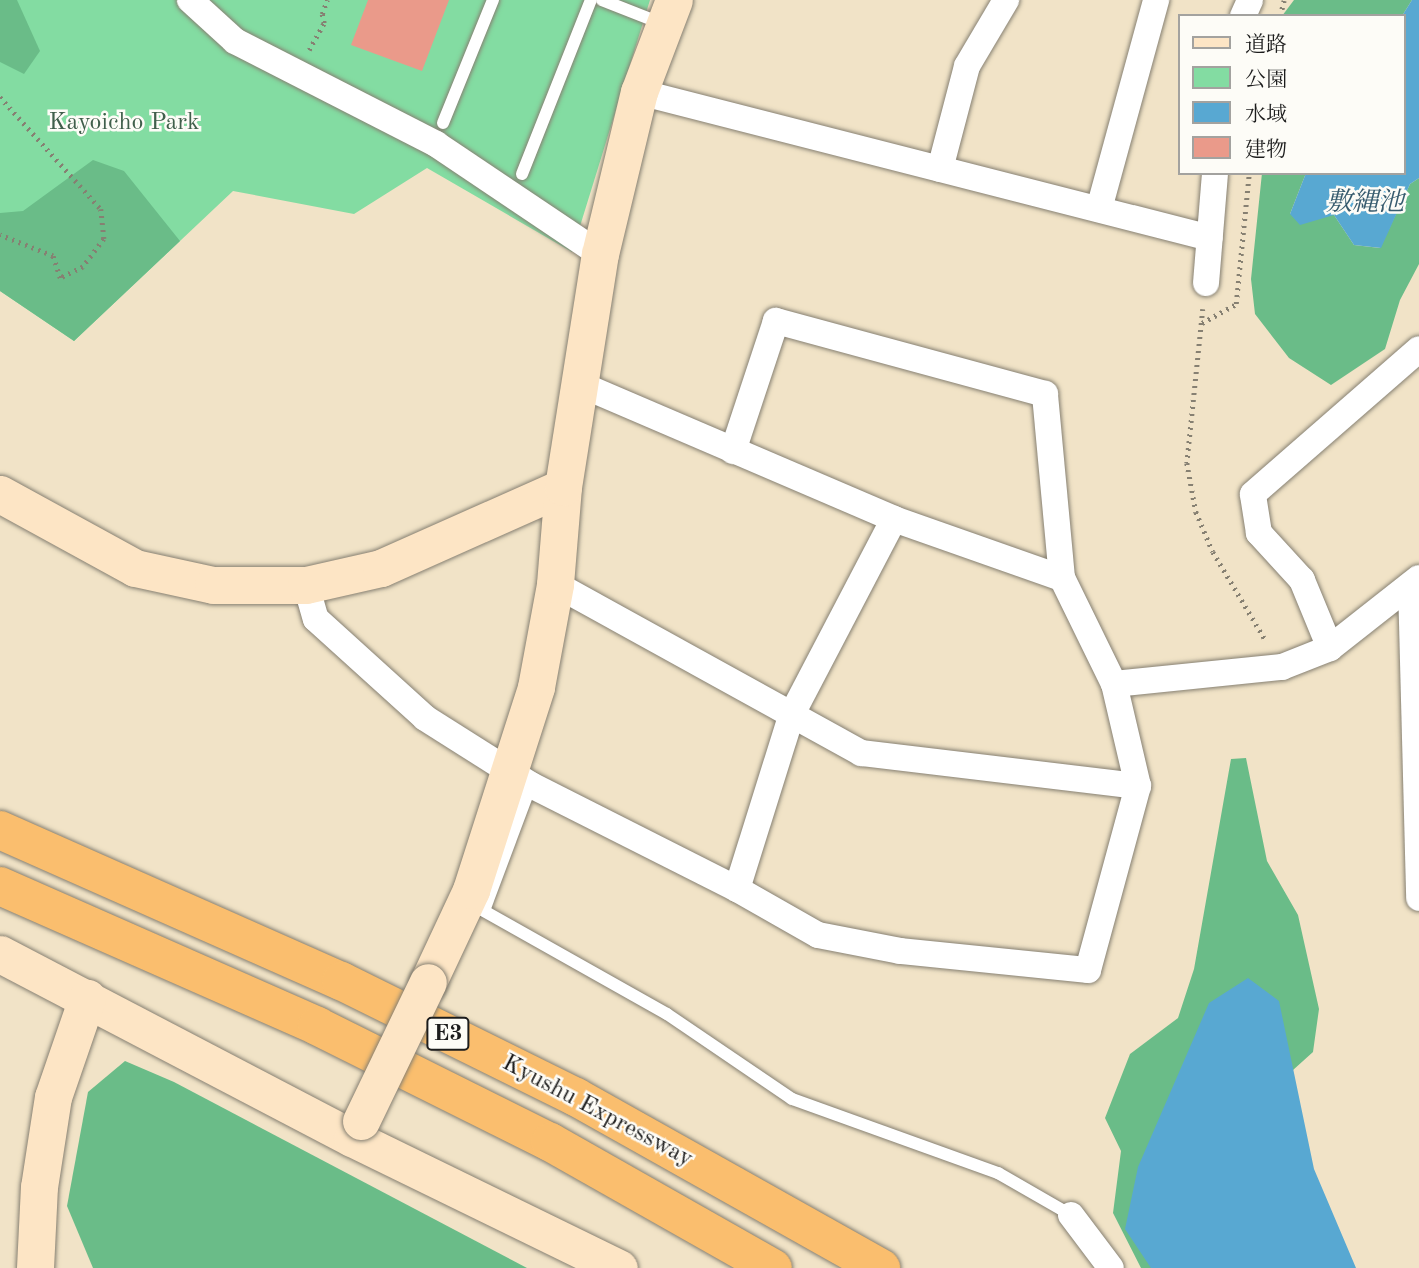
<!DOCTYPE html>
<html>
<head>
<meta charset="utf-8">
<style>
  body { margin:0 }
  #map { position:relative; width:1419px; height:1268px; overflow:hidden; background:#f1e3c7; font-family:"Old Standard TT","Noto Serif JP",serif }
  div>[style] { position:absolute }
  .green>* { inset:0; background:#83dca2 }
  .forest>* { inset:0; background:#6abc88 }
  .water>* { inset:0; background:#58a8d2 }
  .building>* { inset:0; background:#ea9a8a }
  .path>* { height:4.5px; margin-top:-2.25px; transform-origin:0; background:repeating-linear-gradient(90deg,#868072 0 2px,transparent 0 7px) }
  .roads { filter:drop-shadow(0 0 2px #868072) drop-shadow(0 0 2px #868072) }
  .lane>* { height:12px; margin:-6px; padding:0 6px; transform-origin:6px; border-radius:6px; background:#fff }
  .street>* { height:26px; margin:-13px; padding:0 13px; transform-origin:13px; border-radius:13px; background:#fff }
  .secondary>* { height:37px; margin:-18.5px; padding:0 18.5px; transform-origin:18.5px; border-radius:18.5px; background:#fde5c5 }
  .highway>* { height:38px; margin:-19px; padding:0 19px; transform-origin:19px; border-radius:19px; background:#fabe6e }
  .bridges { filter:drop-shadow(0 0 2px #868072) drop-shadow(0 0 2px #868072) }
  .secondary-bridge>* { height:37px; margin:-18.5px; padding:0 18.5px; transform-origin:18.5px; border-radius:18.5px; background:#fde5c5 }
  span { translate:-50% -50%; white-space:nowrap; text-align:center; line-height:1.15; -webkit-text-stroke:5px #fdfcf7; paint-order:stroke }
  .shield-label span { padding:2px 5px; background:#fdfcf7; border:2px solid; border-radius:5px; -webkit-text-stroke-width:0 }
  .shield-label { font-size:23px; color:#1c1c1c; font-weight:700 }
  .park-label { font-size:24px; color:#405f4b }
  .street-label { font-size:24px; color:#1c1c1c }
  .water-label { font-size:26px; color:#375b6e; font-style:italic }
  .legend { position:absolute; left:1178px; top:14px; width:228px; height:161px; box-sizing:border-box; background:#fdfcf7; border:2px solid #a3a29f; margin:0; padding:9px 12px; list-style:none; font-size:21px; color:#1c1c1c }
  .legend li { display:flex; align-items:center; gap:14px; height:35px }
  .legend b { width:35px; border:2px solid #a3a29f }
</style>
</head>
<body>
<div id="map">
  <div class="green">
    <div style="clip-path:polygon(0 0,650px 0,572px 252px,427px 168px,354px 214px,233px 191px,74px 341px,0 291px)"></div>
  </div>
  <div class="forest">
    <div style="clip-path:polygon(0 0,17px 0,40px 51px,24px 74px,0 62px)"></div>
    <div style="clip-path:polygon(1294px 0,1412px 0,1402px 16px,1282px 16px)"></div>
    <div style="clip-path:polygon(93px 160px,124px 171px,180px 241px,74px 341px,0 291px,0 213px,23px 211px)"></div>
    <div style="clip-path:polygon(1262px 173px,1306px 173px,1290px 214px,1334px 215px,1354px 245px,1380px 248px,1410px 184px,1419px 178px,1419px 264px,1400px 300px,1385px 349px,1331px 385px,1289px 358px,1255px 314px,1251px 279px)"></div>
    <div style="clip-path:polygon(1246px 758px,1267px 861px,1298px 915px,1319px 1009px,1313px 1052px,1230px 1127px,1213px 1268px,1141px 1268px,1113px 1213px,1121px 1151px,1105px 1118px,1130px 1054px,1178px 1018px,1194px 969px,1231px 759px)"></div>
    <div style="clip-path:polygon(125px 1061px,174px 1082px,527px 1268px,93px 1268px,67px 1206px,88px 1092px)"></div>
  </div>
  <div class="water">
    <div style="clip-path:polygon(1412px 0,1419px 0,1419px 178px,1410px 184px,1381px 248px,1354px 245px,1334px 215px,1300px 225px,1290px 214px,1306px 173px,1403px 173px,1402px 16px)"></div>
    <div style="clip-path:polygon(1248px 978px,1279px 1001px,1314px 1169px,1356px 1268px,1151px 1268px,1125px 1229px,1138px 1167px,1209px 1003px)"></div>
  </div>
  <div class="building">
    <div style="clip-path:polygon(368px 0,449px 0,422px 71px,351px 45px)"></div>
  </div>
  <div class="path">
    <div style="left:1280px;top:16px;width:16px;rotate:-76deg"></div>
    <div style="left:309px;top:50px;width:31px;rotate:-61deg"></div>
    <div style="left:324px;top:23px;width:9px;rotate:-103deg"></div>
    <div style="left:322px;top:14px;width:15px;rotate:-70deg"></div>
    <div style="left:0;top:97px;width:151px;rotate:48deg"></div>
    <div style="left:101px;top:209px;width:30px;rotate:84deg"></div>
    <div style="left:104px;top:239px;width:35px;rotate:127deg"></div>
    <div style="left:83px;top:267px;width:25px;rotate:154deg"></div>
    <div style="left:60px;top:278px;width:23px;rotate:-108deg"></div>
    <div style="left:53px;top:256px;width:57px;rotate:-158.4deg"></div>
    <div style="left:1203px;top:309px;width:155px;rotate:95.9deg"></div>
    <div style="left:1187px;top:463px;width:50px;rotate:79.6deg"></div>
    <div style="left:1196px;top:512px;width:43px;rotate:67deg"></div>
    <div style="left:1213px;top:552px;width:104px;rotate:59.2deg"></div>
    <div style="left:1202px;top:323px;width:39px;rotate:-29deg"></div>
    <div style="left:1236px;top:304px;width:132px;rotate:-84.3deg"></div>
  </div>
  <div class="roads">
    <div class="lane">
      <div style="left:602px;top:0;width:66px;rotate:21.5deg"></div>
      <div style="left:443px;top:123px;width:133px;rotate:-67.9deg"></div>
      <div style="left:522px;top:174px;width:187px;rotate:-68.4deg"></div>
      <div style="left:531px;top:785px;width:134px;rotate:110.5deg"></div>
      <div style="left:484px;top:911px;width:210px;rotate:29.4deg"></div>
      <div style="left:667px;top:1014px;width:151px;rotate:34.2deg"></div>
      <div style="left:792px;top:1099px;width:219px;rotate:19.8deg"></div>
      <div style="left:998px;top:1173px;width:84px;rotate:29.9deg"></div>
    </div>
    <div class="street">
      <div style="left:190px;top:0;width:61px;rotate:42.3deg"></div>
      <div style="left:235px;top:41px;width:226px;rotate:27.1deg"></div>
      <div style="left:436px;top:144px;width:197px;rotate:33.9deg"></div>
      <div style="left:1243px;top:16px;width:17px;rotate:-66deg"></div>
      <div style="left:639px;top:92px;width:589px;rotate:14.34deg"></div>
      <div style="left:940px;top:169px;width:106px;rotate:-75.3deg"></div>
      <div style="left:967px;top:66px;width:77px;rotate:-59.4deg"></div>
      <div style="left:1099px;top:209px;width:217px;rotate:-74.7deg"></div>
      <div style="left:1206px;top:283px;width:110px;rotate:-85.3deg"></div>
      <div style="left:577px;top:383px;width:345px;rotate:23.2deg"></div>
      <div style="left:894px;top:519px;width:178px;rotate:19.4deg"></div>
      <div style="left:555px;top:584px;width:350px;rotate:28.9deg"></div>
      <div style="left:861px;top:753px;width:279px;rotate:6.8deg"></div>
      <div style="left:306px;top:585px;width:35px;rotate:74deg"></div>
      <div style="left:316px;top:619px;width:147px;rotate:42.2deg"></div>
      <div style="left:425px;top:718px;width:125px;rotate:32.3deg"></div>
      <div style="left:531px;top:785px;width:231px;rotate:26.8deg"></div>
      <div style="left:737px;top:889px;width:93px;rotate:29.6deg"></div>
      <div style="left:818px;top:935px;width:84px;rotate:11deg"></div>
      <div style="left:900px;top:951px;width:189px;rotate:5.8deg"></div>
      <div style="left:1088px;top:970px;width:191px;rotate:-74.8deg"></div>
      <div style="left:1138px;top:786px;width:105px;rotate:-103.2deg"></div>
      <div style="left:1114px;top:684px;width:118px;rotate:-116.1deg"></div>
      <div style="left:1062px;top:578px;width:185px;rotate:-95.3deg"></div>
      <div style="left:1045px;top:394px;width:279px;rotate:-164.8deg"></div>
      <div style="left:776px;top:321px;width:137px;rotate:108.3deg"></div>
      <div style="left:1411px;top:585px;width:313px;rotate:88.5deg"></div>
      <div style="left:1330px;top:648px;width:74px;rotate:-112.4deg"></div>
      <div style="left:1302px;top:580px;width:64px;rotate:-132.5deg"></div>
      <div style="left:1259px;top:533px;width:39px;rotate:-99deg"></div>
      <div style="left:1253px;top:494px;width:220px;rotate:-41.1deg"></div>
      <div style="left:1114px;top:684px;width:169px;rotate:-5.8deg"></div>
      <div style="left:1282px;top:667px;width:52px;rotate:-21.6deg"></div>
      <div style="left:1330px;top:648px;width:113px;rotate:-38.2deg"></div>
      <div style="left:737px;top:889px;width:183px;rotate:-72.6deg"></div>
      <div style="left:792px;top:714px;width:220px;rotate:-62.4deg"></div>
      <div style="left:1071px;top:1215px;width:66px;rotate:53deg"></div>
    </div>
    <div class="secondary">
      <div style="left:0;top:494px;width:154px;rotate:28.7deg"></div>
      <div style="left:135px;top:568px;width:80px;rotate:12.3deg"></div>
      <div style="left:213px;top:585px;width:93px"></div>
      <div style="left:306px;top:585px;width:77px;rotate:-12.8deg"></div>
      <div style="left:381px;top:568px;width:199px;rotate:-24deg"></div>
      <div style="left:0;top:954px;width:397px;rotate:27.6deg"></div>
      <div style="left:352px;top:1138px;width:297px;rotate:26deg"></div>
      <div style="left:428px;top:982px;width:102px;rotate:-64.9deg"></div>
      <div style="left:471px;top:890px;width:213px;rotate:-72.2deg"></div>
      <div style="left:536px;top:687px;width:105px;rotate:-79.5deg"></div>
      <div style="left:555px;top:584px;width:97px;rotate:-85.3deg"></div>
      <div style="left:563px;top:487px;width:236px;rotate:-81deg"></div>
      <div style="left:600px;top:254px;width:167px;rotate:-76.5deg"></div>
      <div style="left:639px;top:92px;width:98px;rotate:-69.2deg"></div>
      <div style="left:35px;top:1268px;width:81px;rotate:-87.2deg"></div>
      <div style="left:39px;top:1187px;width:91px;rotate:-81.2deg"></div>
      <div style="left:53px;top:1097px;width:105px;rotate:-71deg"></div>
    </div>
    <div class="highway">
      <div style="left:0;top:830px;width:373px;rotate:23.9deg"></div>
      <div style="left:341px;top:981px;width:262px;rotate:26.3deg"></div>
      <div style="left:576px;top:1097px;width:350px;rotate:29.3deg"></div>
      <div style="left:0;top:886px;width:347px;rotate:23.8deg"></div>
      <div style="left:317px;top:1026px;width:260px;rotate:26.5deg"></div>
      <div style="left:550px;top:1142px;width:256px;rotate:29.5deg"></div>
    </div>
  </div>
  <div class="bridges">
    <div class="secondary-bridge">
      <div style="left:361px;top:1121px;width:154px;rotate:-64.3deg"></div>
    </div>
  </div>
  <div class="shield-label">
    <span style="left:448px;top:1034px">E3</span>
  </div>
  <div class="park-label">
    <span style="left:124px;top:124px">Kayoicho Park</span>
  </div>
  <div class="street-label">
    <span style="left:597px;top:1112px;rotate:28deg">Kyushu Expressway</span>
  </div>
  <div class="water-label">
    <span style="left:1365px;top:204px">敷縄池</span>
  </div>
  <ul class="legend">
  <li><b style="height:9px;background:#fde5c5"></b>道路</li>
  <li><b style="height:19px;background:#83dca2"></b>公園</li>
  <li><b style="height:19px;background:#58a8d2"></b>水域</li>
  <li><b style="height:19px;background:#ea9a8a"></b>建物</li>
  </ul>
</div>
</body>
</html>
